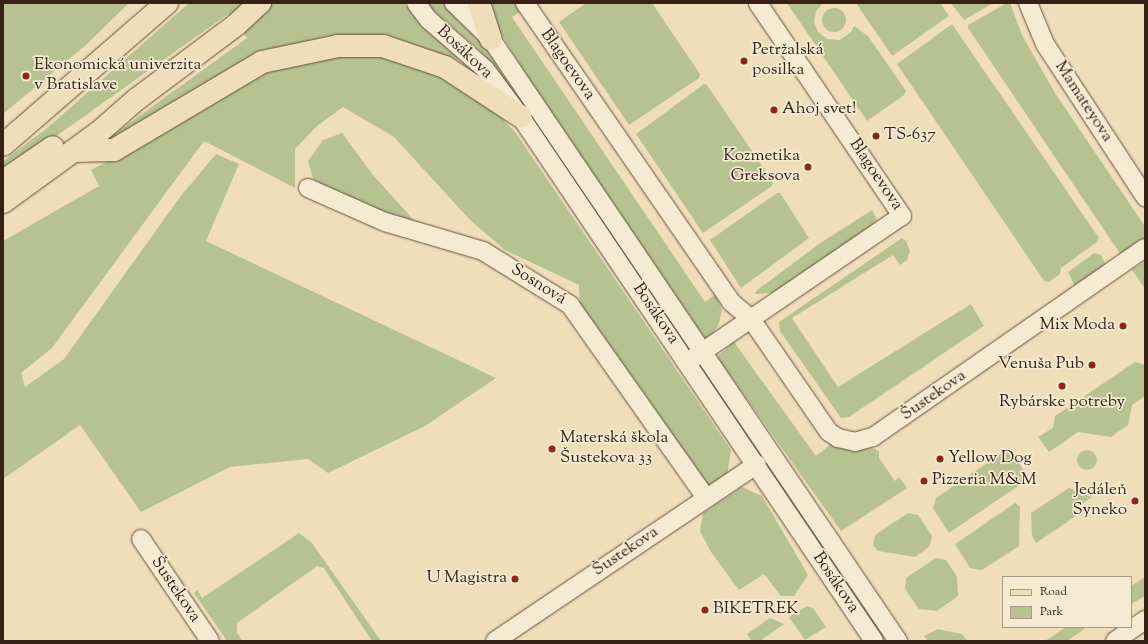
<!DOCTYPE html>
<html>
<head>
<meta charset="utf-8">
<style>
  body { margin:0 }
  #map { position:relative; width:1148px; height:644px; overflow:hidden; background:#f0deba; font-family:"Sorts Mill Goudy",serif }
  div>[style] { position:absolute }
  .green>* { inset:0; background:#b7c291 }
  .round { border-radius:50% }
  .roads { filter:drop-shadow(0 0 1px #65503f) drop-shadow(0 0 1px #65503f) }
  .minor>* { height:18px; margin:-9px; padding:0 9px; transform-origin:9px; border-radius:9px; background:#f5ead2 }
  .major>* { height:22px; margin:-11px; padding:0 11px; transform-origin:11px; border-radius:11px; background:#f0deba }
  .dots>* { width:11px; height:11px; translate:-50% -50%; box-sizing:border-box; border:2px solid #f5ead2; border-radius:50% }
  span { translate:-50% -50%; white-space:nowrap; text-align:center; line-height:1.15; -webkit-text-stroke:3.5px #f5ead2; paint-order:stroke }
  .poi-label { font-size:17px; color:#372016 }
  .left { translate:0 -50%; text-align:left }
  .right { translate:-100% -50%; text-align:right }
  .street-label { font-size:17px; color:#372016 }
  .frame { position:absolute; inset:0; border:4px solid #372016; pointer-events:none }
  .legend { position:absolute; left:1002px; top:576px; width:130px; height:52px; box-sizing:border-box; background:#f5ead2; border:1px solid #a99987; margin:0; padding:5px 7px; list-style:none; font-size:12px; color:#372016 }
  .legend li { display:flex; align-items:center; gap:8px; height:20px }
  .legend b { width:20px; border:1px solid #a99987 }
</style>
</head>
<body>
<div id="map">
  <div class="green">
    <div style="clip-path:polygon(3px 3px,129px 3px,87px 44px,3px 114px)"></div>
    <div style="clip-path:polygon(189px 3px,403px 3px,466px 62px,403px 42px,310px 43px,95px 148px,247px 38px,228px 14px,3px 174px,3px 161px,46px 129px)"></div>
    <div style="clip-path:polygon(424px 3px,444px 3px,479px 37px,521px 103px,478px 49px)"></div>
    <div style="clip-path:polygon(482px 3px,519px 3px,523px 10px,512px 17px,705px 302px,716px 294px,722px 310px,718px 326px,712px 334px,706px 338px,703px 336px,537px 92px)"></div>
    <div style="clip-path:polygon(586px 3px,652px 3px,700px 74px,699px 78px,629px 125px,559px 22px)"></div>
    <div style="clip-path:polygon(787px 3px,823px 3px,816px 11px,814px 22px,818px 32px,827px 39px,840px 40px,851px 32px,854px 26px,868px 36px,906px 91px,904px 95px,867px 121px)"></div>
    <div style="clip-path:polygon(856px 3px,940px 3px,949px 16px,892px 56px)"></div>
    <div style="clip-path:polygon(951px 3px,993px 3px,964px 20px)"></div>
    <div style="clip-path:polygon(1007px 3px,1010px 3px,1022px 35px,1055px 93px,1144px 225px,1144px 241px,1123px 258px,968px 28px,968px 25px)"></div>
    <div class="round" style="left:822px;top:8px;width:24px;height:24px"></div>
    <div style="clip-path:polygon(952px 24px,1099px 238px,1097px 242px,1061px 268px,1060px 274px,1049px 282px,1044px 281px,897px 64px)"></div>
    <div style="clip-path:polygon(367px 54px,410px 60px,482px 98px,515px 132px,731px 450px,727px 476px,710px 487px,580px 310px,579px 285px,505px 250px,471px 221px,394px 137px,343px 107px,317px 126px,295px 149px,295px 188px,204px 141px,52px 348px,21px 373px,25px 387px,64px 359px,180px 197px,216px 154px,239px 164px,206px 241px,496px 378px,425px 426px,328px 473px,308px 459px,230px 467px,141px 512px,80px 425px,3px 479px,3px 241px,99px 186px,91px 170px,128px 151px,263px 70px,313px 59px)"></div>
    <div style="clip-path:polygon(704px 84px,707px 85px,773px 182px,772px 186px,703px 233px,636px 134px)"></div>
    <div style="clip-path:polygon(342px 133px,373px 175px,419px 226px,371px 210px,314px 181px,308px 161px,323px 140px)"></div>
    <div style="clip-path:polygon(777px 193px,780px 193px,809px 238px,741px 288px,710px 240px)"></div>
    <div style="clip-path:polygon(872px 210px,877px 220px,867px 230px,773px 293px,755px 294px,756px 291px,819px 244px)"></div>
    <div style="clip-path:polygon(902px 238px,906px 241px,910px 251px,907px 260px,900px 265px,893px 255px,792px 318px,838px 387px,971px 304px,984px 326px,849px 417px,841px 418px,780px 331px,779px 322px)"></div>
    <div style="clip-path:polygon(1094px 253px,1101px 255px,1106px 266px,1076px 289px,1068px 272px)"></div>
    <div style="clip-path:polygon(1145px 261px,1145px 289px,1132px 270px)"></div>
    <div style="clip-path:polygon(734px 342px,816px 456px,831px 444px,851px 450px,872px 448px,879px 451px,879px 458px,895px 481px,899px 477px,907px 488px,841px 531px,717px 357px)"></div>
    <div style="clip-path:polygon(1135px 362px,1145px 365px,1145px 396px,1132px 405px,1128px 425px,1111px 437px,1078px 432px,1049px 452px,1038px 437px,1053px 428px,1055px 416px)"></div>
    <div style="clip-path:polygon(1009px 448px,1027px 475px,1027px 480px,949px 533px,933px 508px,936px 498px)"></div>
    <div class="round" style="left:1077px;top:450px;width:20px;height:20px"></div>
    <div style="clip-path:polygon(742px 487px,762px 496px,808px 575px,794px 596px,781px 596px,764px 574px,739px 590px,711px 552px,700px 531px,703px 513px)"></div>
    <div style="clip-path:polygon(1069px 488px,1092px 497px,1079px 506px,1076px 516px,1036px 543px,1032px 536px,1031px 513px)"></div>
    <div style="clip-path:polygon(1015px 503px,1020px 506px,1019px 546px,982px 570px,970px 568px,955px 544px)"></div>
    <div style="clip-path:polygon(908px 513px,918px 515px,932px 536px,929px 547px,915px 557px,878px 551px,873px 545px,875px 535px)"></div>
    <div style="clip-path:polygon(299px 533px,312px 543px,381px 641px,372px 641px,324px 568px,317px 566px,237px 623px,237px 633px,243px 641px,227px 641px,194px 593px,197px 590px,202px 598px)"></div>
    <div style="clip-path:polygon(936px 558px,946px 560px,957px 577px,958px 596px,937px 611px,919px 609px,905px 589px,906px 578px)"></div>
    <div style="clip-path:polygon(1145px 577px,1145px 596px,1131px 604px,1131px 586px)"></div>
    <div style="clip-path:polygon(807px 606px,813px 608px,826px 627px,805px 640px,789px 617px)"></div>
    <div style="clip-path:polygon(770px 618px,784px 624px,760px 641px,752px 641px,747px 634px)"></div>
    <div style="clip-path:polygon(1066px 627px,1087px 627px,1067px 641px,1045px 641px)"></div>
    <div style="clip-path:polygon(938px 629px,962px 634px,967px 641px,928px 641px,924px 636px)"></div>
  </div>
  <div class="roads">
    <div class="minor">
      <div style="left:416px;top:3px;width:21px;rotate:53deg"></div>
      <div style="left:429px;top:20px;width:74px;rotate:41.2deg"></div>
      <div style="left:485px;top:69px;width:59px;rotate:53.3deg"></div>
      <div style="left:520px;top:116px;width:633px;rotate:56.01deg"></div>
      <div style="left:454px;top:3px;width:52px;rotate:44.2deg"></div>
      <div style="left:491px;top:39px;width:727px;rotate:55.94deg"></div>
      <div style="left:525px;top:3px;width:363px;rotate:55.4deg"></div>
      <div style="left:731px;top:302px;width:26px;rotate:40deg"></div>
      <div style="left:751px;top:319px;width:137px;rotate:55.4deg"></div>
      <div style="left:829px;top:432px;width:11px;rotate:34deg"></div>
      <div style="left:838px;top:438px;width:17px;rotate:13deg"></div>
      <div style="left:855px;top:442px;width:19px;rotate:-16deg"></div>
      <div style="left:873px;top:437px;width:331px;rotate:-34.8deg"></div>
      <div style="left:1028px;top:3px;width:44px;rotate:67.5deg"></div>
      <div style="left:1045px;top:44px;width:183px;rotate:56.8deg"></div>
      <div style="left:308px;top:188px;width:84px;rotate:23.8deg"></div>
      <div style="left:385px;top:222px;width:102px;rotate:16.5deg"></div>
      <div style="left:483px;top:251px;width:102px;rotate:31.8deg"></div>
      <div style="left:570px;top:305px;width:236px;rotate:54.8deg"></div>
      <div style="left:692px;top:359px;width:254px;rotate:-34.3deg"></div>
      <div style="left:902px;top:216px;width:257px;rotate:-124.1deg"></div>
      <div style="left:141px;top:539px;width:123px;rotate:55.9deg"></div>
      <div style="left:495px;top:641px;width:316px;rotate:-34deg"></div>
      <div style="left:1115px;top:641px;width:37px;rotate:-35deg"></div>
    </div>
    <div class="major">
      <div style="left:479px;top:3px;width:38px;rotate:72deg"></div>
      <div style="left:3px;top:145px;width:217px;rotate:-40.9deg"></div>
      <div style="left:73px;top:151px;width:41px;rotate:-1.4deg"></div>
      <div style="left:114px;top:150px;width:172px;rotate:-30.7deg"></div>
      <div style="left:262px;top:62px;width:78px;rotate:-11.9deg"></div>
      <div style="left:338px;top:46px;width:45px"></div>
      <div style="left:383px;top:46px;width:65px;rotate:18.7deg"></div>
      <div style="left:445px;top:67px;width:90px;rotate:33.2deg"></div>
      <div style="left:3px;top:181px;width:60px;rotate:-34.2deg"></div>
      <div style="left:3px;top:202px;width:117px;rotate:-36deg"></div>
      <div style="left:98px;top:133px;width:52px;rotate:-41.1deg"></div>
      <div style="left:137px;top:99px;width:124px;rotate:-36.8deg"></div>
      <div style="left:236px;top:25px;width:33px;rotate:-43deg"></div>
    </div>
  </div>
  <div class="dots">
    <div style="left:744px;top:61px;background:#8f2418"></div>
    <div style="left:26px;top:76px;background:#8f2418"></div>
    <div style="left:774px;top:110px;background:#8f2418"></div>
    <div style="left:876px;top:136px;background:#8f2418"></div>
    <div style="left:808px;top:167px;background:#8f2418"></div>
    <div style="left:1123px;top:326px;background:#8f2418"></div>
    <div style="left:1092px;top:365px;background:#8f2418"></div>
    <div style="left:1062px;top:386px;background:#8f2418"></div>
    <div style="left:552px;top:449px;background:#8f2418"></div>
    <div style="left:940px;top:459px;background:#8f2418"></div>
    <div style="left:924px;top:481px;background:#8f2418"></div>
    <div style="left:1135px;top:501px;background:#8f2418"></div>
    <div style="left:515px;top:579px;background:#8f2418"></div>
    <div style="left:705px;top:610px;background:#8f2418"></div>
  </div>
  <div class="poi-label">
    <span class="left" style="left:752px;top:61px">Petržalská<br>posilka</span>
    <span class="left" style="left:34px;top:76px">Ekonomická univerzita<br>v Bratislave</span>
    <span class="left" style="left:782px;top:110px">Ahoj svet!</span>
    <span class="left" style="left:884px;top:136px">TS-637</span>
    <span class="right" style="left:800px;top:167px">Kozmetika<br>Greksova</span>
    <span class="right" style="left:1115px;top:326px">Mix Moda</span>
    <span class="right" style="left:1084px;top:365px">Venuša Pub</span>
    <span style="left:1062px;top:403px">Rybárske potreby</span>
    <span class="left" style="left:560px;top:449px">Materská škola<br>Šustekova 33</span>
    <span class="left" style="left:948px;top:459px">Yellow Dog</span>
    <span class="left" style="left:932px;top:481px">Pizzeria M&amp;M</span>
    <span class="right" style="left:1127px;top:501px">Jedáleň<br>Syneko</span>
    <span class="right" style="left:507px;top:579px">U Magistra</span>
    <span class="left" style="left:713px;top:610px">BIKETREK</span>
  </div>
  <div class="street-label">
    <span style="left:464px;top:53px;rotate:43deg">Bosákova</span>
    <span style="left:567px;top:65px;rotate:55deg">Blagoevova</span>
    <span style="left:1083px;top:102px;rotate:57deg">Mamateyova</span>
    <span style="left:875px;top:175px;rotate:56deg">Blagoevova</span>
    <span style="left:538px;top:285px;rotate:32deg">Sosnová</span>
    <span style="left:655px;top:314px;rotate:56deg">Bosákova</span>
    <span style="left:934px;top:396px;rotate:-35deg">Šustekova</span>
    <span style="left:626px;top:552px;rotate:-34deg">Šustekova</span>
    <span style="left:835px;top:583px;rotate:56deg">Bosákova</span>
    <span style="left:175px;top:590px;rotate:56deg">Šustekova</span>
  </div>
  <div class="frame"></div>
  <ul class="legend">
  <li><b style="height:5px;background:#f0deba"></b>Road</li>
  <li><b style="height:11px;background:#b7c291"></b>Park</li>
  </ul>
</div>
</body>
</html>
